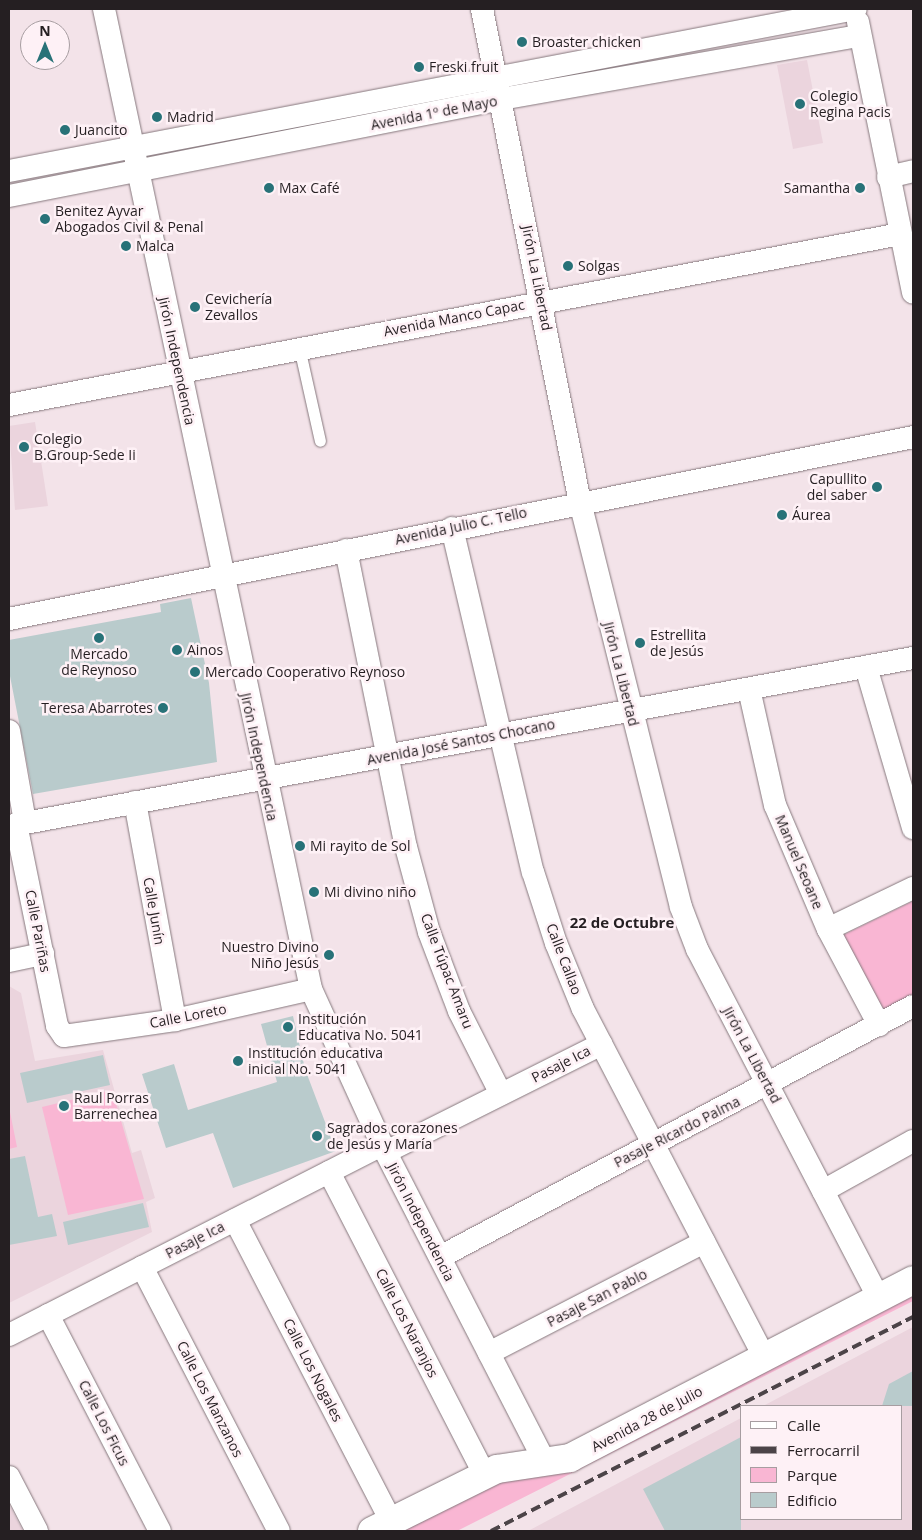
<!DOCTYPE html>
<html>
<head>
<meta charset="utf-8">
<style>
  body { margin:0 }
  #map { position:relative; width:922px; height:1540px; overflow:hidden; background:#f3e3e9; font-family:"Open Sans",sans-serif }
  div>[style] { position:absolute }
  .built>* { inset:0; background:#ebd4dd }
  .green>* { inset:0; background:#f9b6d3 }
  .building>* { inset:0; background:#b9cbcc }
  .roads { filter:drop-shadow(0 0 1px #86787d) drop-shadow(0 0 1px #86787d) }
  .lane>* { height:11px; margin:-5.5px; padding:0 5.5px; transform-origin:5.5px; border-radius:5.5px; background:#fff }
  .street>* { height:22px; margin:-11px; padding:0 11px; transform-origin:11px; border-radius:11px; background:#fff }
  .secondary>* { height:28px; margin:-14px; padding:0 14px; transform-origin:14px; border-radius:14px; background:#fff }
  .rail>* { height:4px; margin-top:-2px; transform-origin:0; background:repeating-linear-gradient(90deg,#4c4448 0 10px,transparent 0 15px) }
  .dots>* { width:14px; height:14px; translate:-50% -50%; box-sizing:border-box; border:2px solid #fef1f6; border-radius:50% }
  span { translate:-50% -50%; white-space:nowrap; text-align:center; line-height:1.15; -webkit-text-stroke:5px #fef1f6; paint-order:stroke }
  .poi-label { font-size:14px; color:#251f22 }
  .left { translate:0 -50%; text-align:left }
  .right { translate:-100% -50%; text-align:right }
  .street-label { font-size:14px; color:#251f22 }
  .neighbourhood-label { font-size:15px; color:#251f22; font-weight:700 }
  .frame { position:absolute; inset:0; border:10px solid #251f22; pointer-events:none }
  .legend { position:absolute; left:740px; top:1405px; width:162px; height:115px; box-sizing:border-box; background:#fef1f6; border:1px solid #a79da1; margin:0; padding:6px 9px; list-style:none; font-size:15px; color:#251f22 }
  .legend li { display:flex; align-items:center; gap:10px; height:25px }
  .legend b { width:25px; border:1px solid #a79da1 }
  .north { position:absolute; left:20px; top:20px; width:50px; height:50px; box-sizing:border-box; background:#fef1f6; border:1px solid #a79da1; border-radius:50%; rotate:0deg; font-size:14px; font-weight:700; line-height:20px; text-align:center; color:#251f22 }
  .north::after { content:''; display:block; margin:auto; width:18px; height:22px; background:#287278; clip-path:polygon(50% 0,100% 100%,50% 72%,0 100%) }
</style>
</head>
<body>
<div id="map">
  <div class="built">
    <div style="clip-path:polygon(807px 60px,823px 143px,793px 149px,777px 65px)"></div>
    <div style="clip-path:polygon(35px 422px,48px 506px,15px 510px,9px 426px)"></div>
    <div style="clip-path:polygon(9px 986px,21px 993px,35px 1061px,103px 1050px,132px 1153px,141px 1150px,155px 1198px,146px 1202px,152px 1232px,9px 1303px)"></div>
    <div style="clip-path:polygon(913px 1327px,913px 1531px,528px 1531px,741px 1418px,741px 1519px,901px 1519px,901px 1406px,763px 1406px)"></div>
    <div style="clip-path:polygon(9px 1505px,23px 1531px,9px 1531px)"></div>
  </div>
  <div class="green">
    <div style="clip-path:polygon(913px 901px,913px 1000px,882px 1016px,843px 935px)"></div>
    <div style="clip-path:polygon(112px 1090px,144px 1199px,68px 1215px,42px 1107px)"></div>
    <div style="clip-path:polygon(9px 1107px,17px 1147px,9px 1149px)"></div>
    <div style="clip-path:polygon(913px 1289px,913px 1301px,457px 1531px,384px 1531px,511px 1469px,557px 1462px)"></div>
  </div>
  <div class="building">
    <div style="clip-path:polygon(191px 598px,209px 683px,217px 762px,33px 794px,9px 671px,9px 640px,161px 612px,160px 604px)"></div>
    <div style="clip-path:polygon(293px 1016px,305px 1069px,336px 1151px,233px 1188px,213px 1133px,166px 1148px,142px 1074px,174px 1064px,188px 1110px,277px 1082px,261px 1024px)"></div>
    <div style="clip-path:polygon(103px 1055px,110px 1085px,27px 1103px,20px 1073px)"></div>
    <div style="clip-path:polygon(25px 1156px,38px 1217px,52px 1214px,57px 1236px,9px 1245px,9px 1159px)"></div>
    <div style="clip-path:polygon(143px 1203px,149px 1227px,68px 1245px,63px 1222px)"></div>
    <div style="clip-path:polygon(913px 1371px,913px 1406px,882px 1406px,889px 1384px)"></div>
    <div style="clip-path:polygon(741px 1437px,741px 1531px,665px 1531px,643px 1489px)"></div>
  </div>
  <div class="roads">
    <div class="lane">
      <div style="left:299px;top:347px;width:96px;rotate:77.4deg"></div>
    </div>
    <div class="street">
      <div style="left:104px;top:9px;width:1002px;rotate:78.07deg"></div>
      <div style="left:311px;top:989px;width:171px;rotate:65.5deg"></div>
      <div style="left:382px;top:1145px;width:356px;rotate:62.8deg"></div>
      <div style="left:482px;top:9px;width:503px;rotate:78.76deg"></div>
      <div style="left:580px;top:502px;width:417px;rotate:76deg"></div>
      <div style="left:681px;top:907px;width:45px;rotate:69.1deg"></div>
      <div style="left:697px;top:949px;width:394px;rotate:62.5deg"></div>
      <div style="left:858px;top:22px;width:276px;rotate:78.5deg"></div>
      <div style="left:9px;top:171px;width:862px;rotate:-10.83deg"></div>
      <div style="left:888px;top:177px;width:26px;rotate:-13deg"></div>
      <div style="left:9px;top:196px;width:501px;rotate:-11.15deg"></div>
      <div style="left:501px;top:99px;width:364px;rotate:-10deg"></div>
      <div style="left:9px;top:405px;width:907px;rotate:-10.86deg"></div>
      <div style="left:452px;top:528px;width:353px;rotate:76.8deg"></div>
      <div style="left:533px;top:872px;width:75px;rotate:72.1deg"></div>
      <div style="left:556px;top:943px;width:71px;rotate:67.8deg"></div>
      <div style="left:583px;top:1009px;width:392px;rotate:62.5deg"></div>
      <div style="left:346px;top:550px;width:303px;rotate:78.6deg"></div>
      <div style="left:406px;top:847px;width:88px;rotate:74.9deg"></div>
      <div style="left:429px;top:932px;width:85px;rotate:69.2deg"></div>
      <div style="left:459px;top:1011px;width:93px;rotate:63.2deg"></div>
      <div style="left:9px;top:619px;width:922px;rotate:-11.38deg"></div>
      <div style="left:866px;top:667px;width:168px;rotate:73.7deg"></div>
      <div style="left:749px;top:689px;width:119px;rotate:77.4deg"></div>
      <div style="left:775px;top:805px;width:135px;rotate:66.9deg"></div>
      <div style="left:828px;top:929px;width:109px;rotate:62deg"></div>
      <div style="left:9px;top:731px;width:92px;rotate:80deg"></div>
      <div style="left:135px;top:802px;width:222px;rotate:79.6deg"></div>
      <div style="left:16px;top:824px;width:206px;rotate:78.5deg"></div>
      <div style="left:57px;top:1026px;width:12px;rotate:55deg"></div>
      <div style="left:64px;top:1036px;width:112px;rotate:-8.2deg"></div>
      <div style="left:175px;top:1020px;width:139px;rotate:-12.8deg"></div>
      <div style="left:9px;top:826px;width:919px;rotate:-10.53deg"></div>
      <div style="left:828px;top:929px;width:94px;rotate:-25.8deg"></div>
      <div style="left:9px;top:961px;width:35px;rotate:-12deg"></div>
      <div style="left:386px;top:1152px;width:241px;rotate:-26.6deg"></div>
      <div style="left:329px;top:1172px;width:341px;rotate:62.8deg"></div>
      <div style="left:823px;top:1191px;width:103px;rotate:-29.1deg"></div>
      <div style="left:235px;top:1220px;width:339px;rotate:62.6deg"></div>
      <div style="left:440px;top:1257px;width:535px;rotate:-27.95deg"></div>
      <div style="left:142px;top:1267px;width:297px;rotate:62.6deg"></div>
      <div style="left:48px;top:1315px;width:243px;rotate:62.6deg"></div>
      <div style="left:9px;top:1335px;width:419px;rotate:-27deg"></div>
      <div style="left:489px;top:1353px;width:242px;rotate:-27.3deg"></div>
      <div style="left:9px;top:1477px;width:61px;rotate:62.6deg"></div>
    </div>
    <div class="secondary">
      <div style="left:372px;top:1531px;width:140px;rotate:-26.4deg"></div>
      <div style="left:497px;top:1469px;width:74px;rotate:-8.6deg"></div>
      <div style="left:570px;top:1458px;width:386px;rotate:-27.4deg"></div>
    </div>
  </div>
  <div class="rail">
    <div style="left:491px;top:1531px;width:473px;rotate:-26.9deg"></div>
  </div>
  <div class="dots">
    <div style="left:522px;top:42px;background:#287278"></div>
    <div style="left:419px;top:67px;background:#287278"></div>
    <div style="left:800px;top:104px;background:#287278"></div>
    <div style="left:157px;top:117px;background:#287278"></div>
    <div style="left:65px;top:130px;background:#287278"></div>
    <div style="left:269px;top:188px;background:#287278"></div>
    <div style="left:860px;top:188px;background:#287278"></div>
    <div style="left:45px;top:219px;background:#287278"></div>
    <div style="left:126px;top:246px;background:#287278"></div>
    <div style="left:568px;top:266px;background:#287278"></div>
    <div style="left:195px;top:307px;background:#287278"></div>
    <div style="left:24px;top:447px;background:#287278"></div>
    <div style="left:877px;top:487px;background:#287278"></div>
    <div style="left:782px;top:515px;background:#287278"></div>
    <div style="left:99px;top:638px;background:#287278"></div>
    <div style="left:640px;top:643px;background:#287278"></div>
    <div style="left:177px;top:650px;background:#287278"></div>
    <div style="left:195px;top:672px;background:#287278"></div>
    <div style="left:163px;top:708px;background:#287278"></div>
    <div style="left:300px;top:846px;background:#287278"></div>
    <div style="left:314px;top:892px;background:#287278"></div>
    <div style="left:329px;top:955px;background:#287278"></div>
    <div style="left:288px;top:1027px;background:#287278"></div>
    <div style="left:238px;top:1061px;background:#287278"></div>
    <div style="left:64px;top:1106px;background:#287278"></div>
    <div style="left:317px;top:1136px;background:#287278"></div>
  </div>
  <div class="poi-label">
    <span class="left" style="left:532px;top:42px">Broaster chicken</span>
    <span class="left" style="left:429px;top:67px">Freski fruit</span>
    <span class="left" style="left:810px;top:104px">Colegio<br>Regina Pacis</span>
    <span class="left" style="left:167px;top:117px">Madrid</span>
    <span class="left" style="left:75px;top:130px">Juancito</span>
    <span class="left" style="left:279px;top:188px">Max Café</span>
    <span class="right" style="left:850px;top:188px">Samantha</span>
    <span class="left" style="left:55px;top:219px">Benitez Ayvar<br>Abogados Civil &amp; Penal</span>
    <span class="left" style="left:136px;top:246px">Malca</span>
    <span class="left" style="left:578px;top:266px">Solgas</span>
    <span class="left" style="left:205px;top:307px">Cevichería<br>Zevallos</span>
    <span class="left" style="left:34px;top:447px">Colegio<br>B.Group-Sede Ii</span>
    <span class="right" style="left:867px;top:487px">Capullito<br>del saber</span>
    <span class="left" style="left:792px;top:515px">Áurea</span>
    <span class="left" style="left:650px;top:643px">Estrellita<br>de Jesús</span>
    <span class="left" style="left:187px;top:650px">Ainos</span>
    <span style="left:99px;top:662px">Mercado<br>de Reynoso</span>
    <span class="left" style="left:205px;top:672px">Mercado Cooperativo Reynoso</span>
    <span class="right" style="left:153px;top:708px">Teresa Abarrotes</span>
    <span class="left" style="left:310px;top:846px">Mi rayito de Sol</span>
    <span class="left" style="left:324px;top:892px">Mi divino niño</span>
    <span class="right" style="left:319px;top:955px">Nuestro Divino<br>Niño Jesús</span>
    <span class="left" style="left:298px;top:1027px">Institución<br>Educativa No. 5041</span>
    <span class="left" style="left:248px;top:1061px">Institución educativa<br>inicial No. 5041</span>
    <span class="left" style="left:74px;top:1106px">Raul Porras<br>Barrenechea</span>
    <span class="left" style="left:327px;top:1136px">Sagrados corazones<br>de Jesús y María</span>
  </div>
  <div class="street-label">
    <span style="left:434px;top:113px;rotate:-11deg">Avenida 1º de Mayo</span>
    <span style="left:537px;top:278px;rotate:79deg">Jirón La Libertad</span>
    <span style="left:454px;top:318px;rotate:-11deg">Avenida Manco Capac</span>
    <span style="left:177px;top:361px;rotate:78deg">Jirón Independencia</span>
    <span style="left:461px;top:526px;rotate:-12deg">Avenida Julio C. Tello</span>
    <span style="left:621px;top:674px;rotate:76deg">Jirón La Libertad</span>
    <span style="left:461px;top:742px;rotate:-11deg">Avenida José Santos Chocano</span>
    <span style="left:259px;top:757px;rotate:78deg">Jirón Independencia</span>
    <span style="left:799px;top:862px;rotate:67deg">Manuel Seoane</span>
    <span style="left:154px;top:911px;rotate:80deg">Calle Junín</span>
    <span style="left:38px;top:931px;rotate:79deg">Calle Pariñas</span>
    <span style="left:564px;top:959px;rotate:69deg">Calle Callao</span>
    <span style="left:447px;top:971px;rotate:69deg">Calle Túpac Amaru</span>
    <span style="left:188px;top:1016px;rotate:-11deg">Calle Loreto</span>
    <span style="left:752px;top:1055px;rotate:62deg">Jirón La Libertad</span>
    <span style="left:561px;top:1064px;rotate:-27deg">Pasaje Ica</span>
    <span style="left:677px;top:1132px;rotate:-27deg">Pasaje Ricardo Palma</span>
    <span style="left:421px;top:1222px;rotate:63deg">Jirón Independencia</span>
    <span style="left:195px;top:1240px;rotate:-27deg">Pasaje Ica</span>
    <span style="left:597px;top:1298px;rotate:-27deg">Pasaje San Pablo</span>
    <span style="left:407px;top:1323px;rotate:63deg">Calle Los Naranjos</span>
    <span style="left:313px;top:1370px;rotate:63deg">Calle Los Nogales</span>
    <span style="left:210px;top:1399px;rotate:63deg">Calle Los Manzanos</span>
    <span style="left:647px;top:1419px;rotate:-28deg">Avenida 28 de Julio</span>
    <span style="left:104px;top:1423px;rotate:63deg">Calle Los Ficus</span>
  </div>
  <div class="neighbourhood-label">
    <span style="left:622px;top:923px">22 de Octubre</span>
  </div>
  <div class="frame"></div>
  <ul class="legend">
  <li><b style="height:6px;background:#fff"></b>Calle</li>
  <li><b style="height:6px;background:#4c4448"></b>Ferrocarril</li>
  <li><b style="height:14px;background:#f9b6d3"></b>Parque</li>
  <li><b style="height:14px;background:#b9cbcc"></b>Edificio</li>
  </ul>
  <div class="north">N</div>
</div>
</body>
</html>
